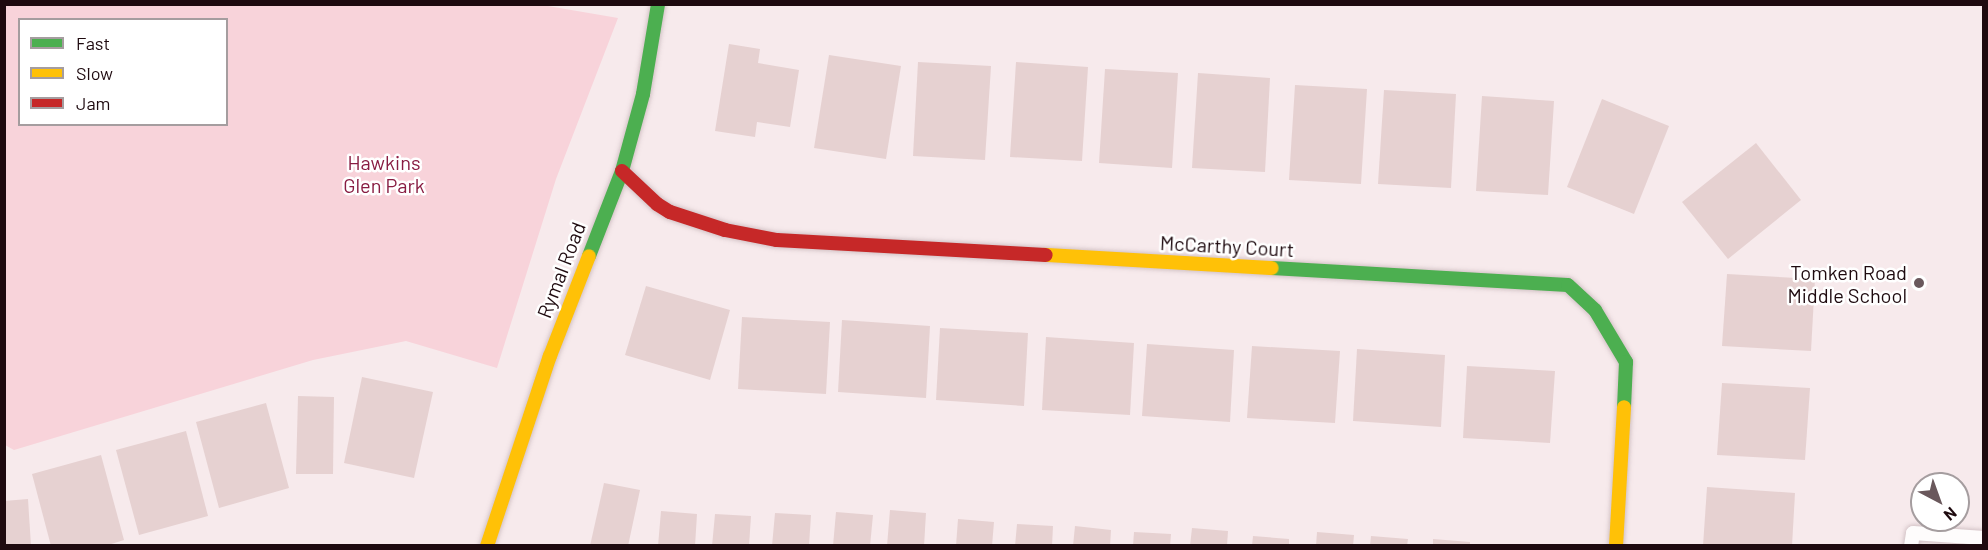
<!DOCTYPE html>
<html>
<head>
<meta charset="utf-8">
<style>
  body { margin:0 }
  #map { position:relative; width:1988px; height:550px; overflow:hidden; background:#f7eaec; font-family:Barlow,sans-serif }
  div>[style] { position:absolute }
  .green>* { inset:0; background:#f8d3da }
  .building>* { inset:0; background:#e6d1d1 }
  .roads { filter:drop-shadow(0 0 2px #d3c3c6) drop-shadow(0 0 2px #d3c3c6) }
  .lane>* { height:14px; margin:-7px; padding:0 7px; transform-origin:7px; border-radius:7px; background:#fefcfc }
  .fast>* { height:14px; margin:-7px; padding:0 7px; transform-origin:7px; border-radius:7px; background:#4caf50 }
  .slow>* { height:14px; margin:-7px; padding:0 7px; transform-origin:7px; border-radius:7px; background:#ffc107 }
  .jam>* { height:14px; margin:-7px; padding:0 7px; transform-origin:7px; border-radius:7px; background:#c62828 }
  .dots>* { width:16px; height:16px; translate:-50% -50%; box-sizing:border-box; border:3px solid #fff; border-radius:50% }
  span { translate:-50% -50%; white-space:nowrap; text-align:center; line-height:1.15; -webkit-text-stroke:5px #fff; paint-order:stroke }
  .park-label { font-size:20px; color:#881c42 }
  .street-label { font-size:20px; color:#1e0a0f }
  .poi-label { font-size:20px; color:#1e0a0f }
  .right { translate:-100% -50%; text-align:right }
  .frame { position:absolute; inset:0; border:6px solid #1e0a0f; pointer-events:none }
  .legend { position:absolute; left:18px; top:18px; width:210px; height:108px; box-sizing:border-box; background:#fff; border:2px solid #a59d9f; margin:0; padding:8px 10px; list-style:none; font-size:18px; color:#1e0a0f }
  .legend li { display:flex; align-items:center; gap:12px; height:30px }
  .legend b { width:30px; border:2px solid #a59d9f }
  .north { position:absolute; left:1910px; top:472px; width:60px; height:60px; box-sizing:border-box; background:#fff; border:2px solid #a59d9f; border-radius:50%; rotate:139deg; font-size:16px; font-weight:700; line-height:24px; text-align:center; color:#1e0a0f }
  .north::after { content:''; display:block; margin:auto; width:21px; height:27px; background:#6a585c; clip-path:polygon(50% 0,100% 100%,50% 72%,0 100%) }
</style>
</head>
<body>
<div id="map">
  <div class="green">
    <div style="clip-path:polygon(evenodd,542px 5px,618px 18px,556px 179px,497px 368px,406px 341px,313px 360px,14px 450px,5px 445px,5px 5px,542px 5px,20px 20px,226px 20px,226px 124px,20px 124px,20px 20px)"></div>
  </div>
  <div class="building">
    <div style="clip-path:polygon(729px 44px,760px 49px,758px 63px,799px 70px,790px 127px,757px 122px,755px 137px,715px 131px)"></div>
    <div style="clip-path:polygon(829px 55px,901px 66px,886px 159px,814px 148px)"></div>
    <div style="clip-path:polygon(918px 62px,991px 66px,985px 160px,913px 156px)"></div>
    <div style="clip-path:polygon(1016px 62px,1088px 67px,1082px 161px,1010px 157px)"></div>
    <div style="clip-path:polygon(1105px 69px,1178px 73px,1172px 168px,1099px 163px)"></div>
    <div style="clip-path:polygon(1198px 73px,1270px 78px,1265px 172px,1192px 168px)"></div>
    <div style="clip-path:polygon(1295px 85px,1367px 89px,1361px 184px,1289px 180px)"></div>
    <div style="clip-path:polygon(1384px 90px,1456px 94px,1451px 188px,1378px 184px)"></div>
    <div style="clip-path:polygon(1482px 96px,1554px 101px,1548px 195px,1476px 191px)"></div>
    <div style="clip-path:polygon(1602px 99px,1669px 126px,1634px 214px,1567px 187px)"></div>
    <div style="clip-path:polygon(1756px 143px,1801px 200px,1728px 259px,1682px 202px)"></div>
    <div style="clip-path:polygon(1727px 274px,1815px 279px,1811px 351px,1722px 346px)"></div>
    <div style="clip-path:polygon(646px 286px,730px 310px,710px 380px,625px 355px)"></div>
    <div style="clip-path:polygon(742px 317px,830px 322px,826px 394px,738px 389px)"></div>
    <div style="clip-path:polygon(842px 320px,930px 326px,926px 398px,838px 392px)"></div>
    <div style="clip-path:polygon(940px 328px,1028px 333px,1024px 406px,936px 400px)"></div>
    <div style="clip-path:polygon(1046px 337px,1134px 343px,1130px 415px,1042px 410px)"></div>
    <div style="clip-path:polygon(1147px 344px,1234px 350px,1230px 422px,1142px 416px)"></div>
    <div style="clip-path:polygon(1252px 346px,1340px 351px,1335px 423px,1247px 418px)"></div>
    <div style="clip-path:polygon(1357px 349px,1445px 355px,1441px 427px,1353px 421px)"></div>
    <div style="clip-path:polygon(1467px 366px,1555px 371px,1550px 443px,1463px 438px)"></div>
    <div style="clip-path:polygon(362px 377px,433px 392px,414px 478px,344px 463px)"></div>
    <div style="clip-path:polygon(1722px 383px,1810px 388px,1805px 460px,1717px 455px)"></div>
    <div style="clip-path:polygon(298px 396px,334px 397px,333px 474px,296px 474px)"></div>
    <div style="clip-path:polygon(266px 403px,289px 488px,219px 508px,196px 422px)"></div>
    <div style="clip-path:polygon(186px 431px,208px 516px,139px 535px,116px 450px)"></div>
    <div style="clip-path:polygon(101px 455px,124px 540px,105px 546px,51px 546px,32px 474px)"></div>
    <div style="clip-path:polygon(604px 483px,640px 490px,628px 546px,590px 546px)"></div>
    <div style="clip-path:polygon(1707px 487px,1795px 493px,1792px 546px,1703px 546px)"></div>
    <div style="clip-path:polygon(28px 499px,31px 546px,4px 546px,4px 501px)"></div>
    <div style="clip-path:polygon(890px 510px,926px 513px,924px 546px,887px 546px)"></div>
    <div style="clip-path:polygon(661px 511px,697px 514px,695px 546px,658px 546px)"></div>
    <div style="clip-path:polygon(836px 512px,873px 515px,870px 546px,833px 546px)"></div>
    <div style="clip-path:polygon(775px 513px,811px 515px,809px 546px,772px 546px)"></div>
    <div style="clip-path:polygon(715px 514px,751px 516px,749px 546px,712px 546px)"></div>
    <div style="clip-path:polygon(958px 519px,994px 522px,992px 546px,956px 546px)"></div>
    <div style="clip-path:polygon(1017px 524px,1053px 526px,1052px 546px,1015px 546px)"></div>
    <div style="clip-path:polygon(1075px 526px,1111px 530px,1110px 546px,1073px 546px)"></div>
    <div style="clip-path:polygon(1192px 528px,1228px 531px,1227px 546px,1190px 546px)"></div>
    <div style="clip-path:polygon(1134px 532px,1171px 534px,1170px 546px,1133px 546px)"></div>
    <div style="clip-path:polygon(1317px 532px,1354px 535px,1353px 546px,1316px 546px)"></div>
    <div style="clip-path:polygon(1253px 536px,1289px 539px,1289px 546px,1252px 546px)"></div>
    <div style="clip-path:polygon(1371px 536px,1408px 539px,1407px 546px,1370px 546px)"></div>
    <div style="clip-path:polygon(1433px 539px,1470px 542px,1470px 546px,1433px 546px)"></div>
  </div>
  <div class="roads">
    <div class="lane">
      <div style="left:1911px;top:546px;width:13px;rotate:-81deg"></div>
      <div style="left:1913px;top:533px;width:71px;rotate:4deg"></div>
    </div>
    <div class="fast">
      <div style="left:589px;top:256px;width:91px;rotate:-68.8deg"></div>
      <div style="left:622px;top:171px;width:80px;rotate:-74.7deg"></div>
      <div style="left:643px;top:94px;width:91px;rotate:-80.5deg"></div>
      <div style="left:1272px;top:268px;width:296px;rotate:3.3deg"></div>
      <div style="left:1568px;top:285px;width:37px;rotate:43deg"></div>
      <div style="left:1595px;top:310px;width:61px;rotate:59.2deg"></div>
      <div style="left:1626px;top:362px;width:45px;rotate:92.5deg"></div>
    </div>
    <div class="slow">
      <div style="left:1046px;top:255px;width:226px;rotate:3.3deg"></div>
      <div style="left:487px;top:546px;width:200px;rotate:-71.7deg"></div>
      <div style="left:550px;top:356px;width:107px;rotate:-68.7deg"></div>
      <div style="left:1616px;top:546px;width:139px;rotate:-86.7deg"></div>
    </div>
    <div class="jam">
      <div style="left:622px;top:171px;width:48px;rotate:43.3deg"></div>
      <div style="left:657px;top:204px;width:15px;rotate:32deg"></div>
      <div style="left:670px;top:212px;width:58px;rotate:18.1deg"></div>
      <div style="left:725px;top:230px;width:53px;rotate:10.9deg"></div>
      <div style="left:777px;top:240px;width:269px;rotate:3.2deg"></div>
    </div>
  </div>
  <div class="dots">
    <div style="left:1919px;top:283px;background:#6a585c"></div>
  </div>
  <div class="park-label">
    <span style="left:384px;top:174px">Hawkins<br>Glen Park</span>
  </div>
  <div class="street-label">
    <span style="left:1227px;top:246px;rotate:3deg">McCarthy Court</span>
    <span style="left:561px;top:270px;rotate:-69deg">Rymal Road</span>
  </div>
  <div class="poi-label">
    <span class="right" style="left:1907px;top:284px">Tomken Road<br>Middle School</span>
  </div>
  <div class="frame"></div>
  <ul class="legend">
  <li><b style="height:8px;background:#4caf50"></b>Fast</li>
  <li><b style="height:8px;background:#ffc107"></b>Slow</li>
  <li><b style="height:8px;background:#c62828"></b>Jam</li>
  </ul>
  <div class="north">N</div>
</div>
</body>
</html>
